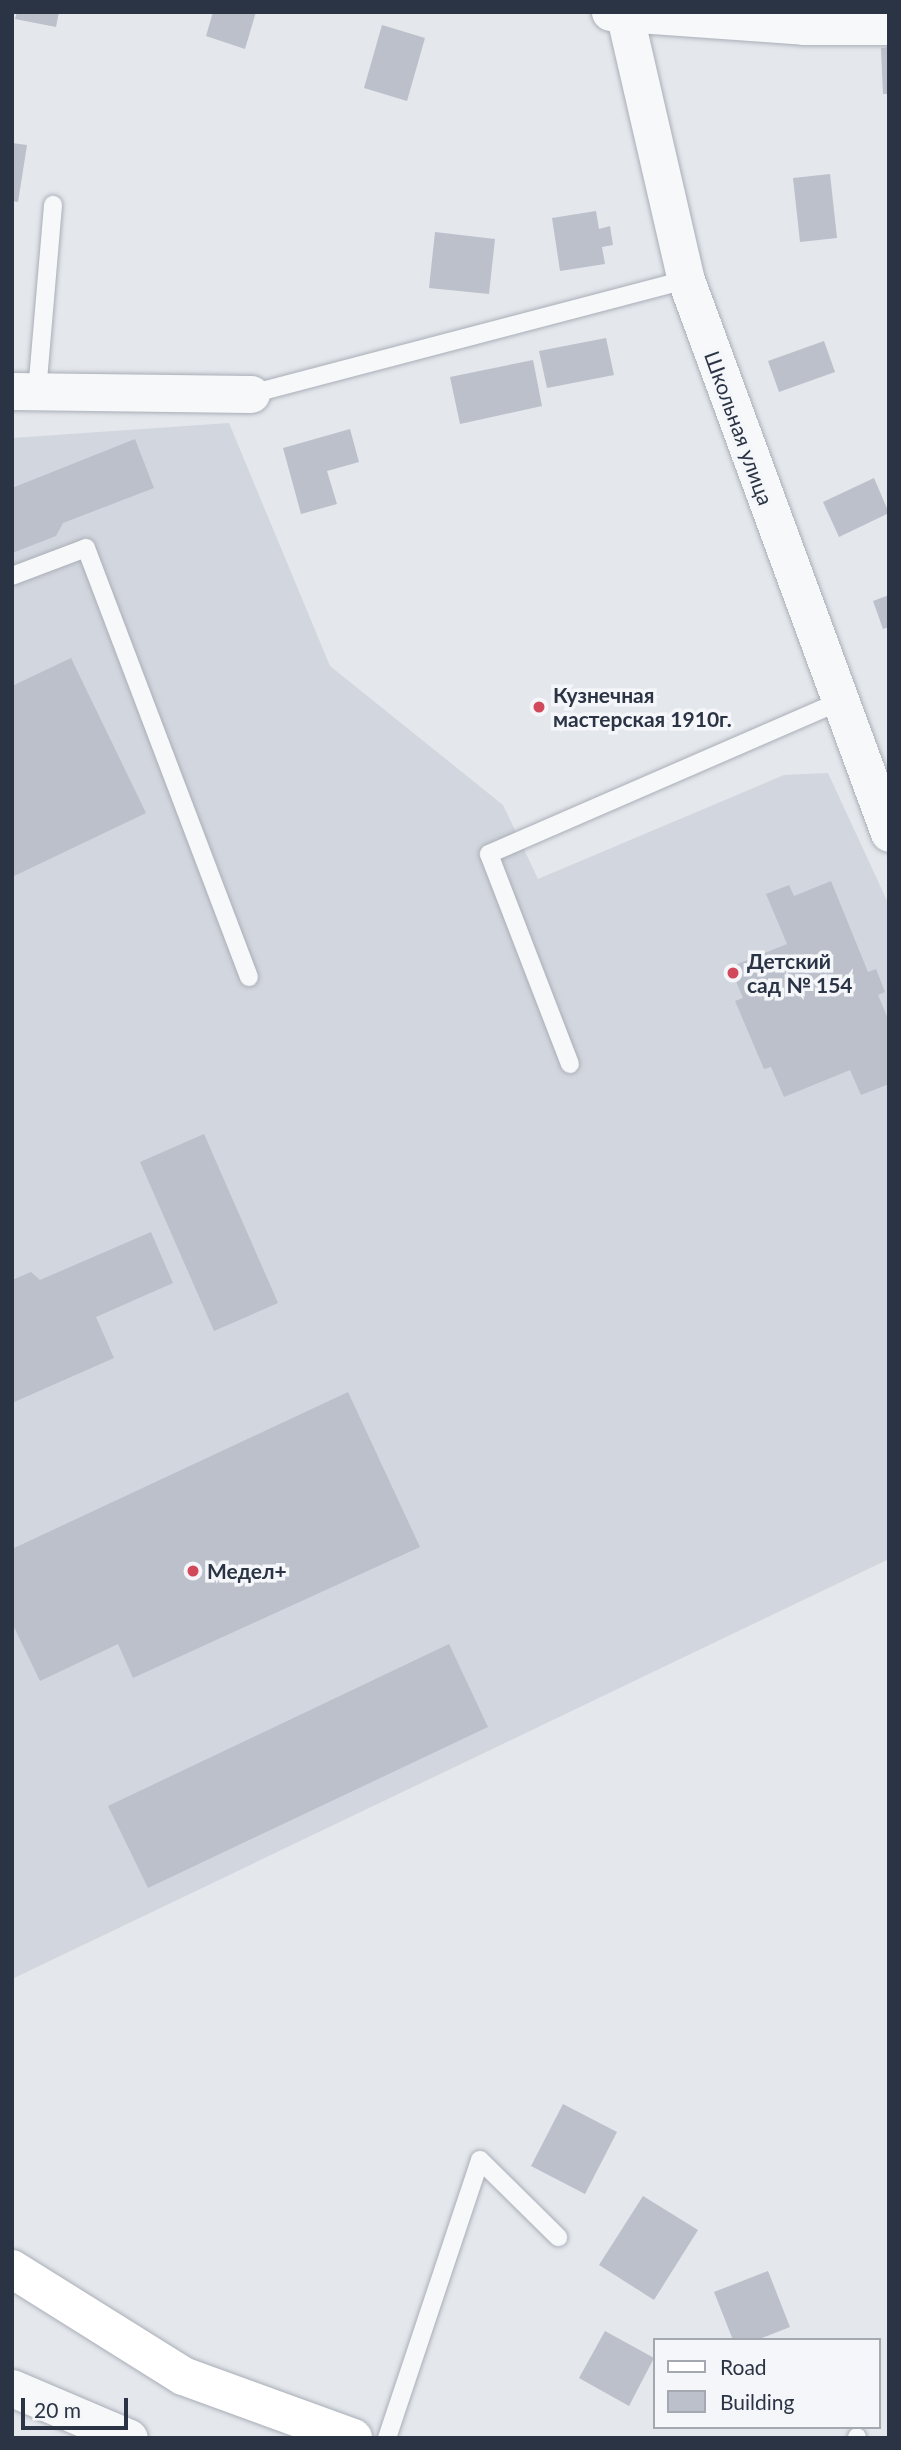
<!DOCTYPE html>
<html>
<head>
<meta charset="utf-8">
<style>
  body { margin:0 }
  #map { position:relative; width:901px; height:2450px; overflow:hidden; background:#e4e7ec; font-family:Lato,sans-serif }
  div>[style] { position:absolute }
  .built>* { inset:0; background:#d2d6de }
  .building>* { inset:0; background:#bbc0ca }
  .roads { filter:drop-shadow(0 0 2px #a9aeb7) drop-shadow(0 0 2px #a9aeb7) }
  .lane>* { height:18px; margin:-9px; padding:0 9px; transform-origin:9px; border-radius:9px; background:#f7f8fa }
  .street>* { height:37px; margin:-18.5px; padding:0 18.5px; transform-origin:18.5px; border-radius:18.5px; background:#f7f8fa }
  .secondary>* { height:38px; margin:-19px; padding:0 19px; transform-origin:19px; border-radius:19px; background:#fff }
  .dots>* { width:19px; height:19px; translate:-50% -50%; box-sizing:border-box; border:4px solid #f4f6f9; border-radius:50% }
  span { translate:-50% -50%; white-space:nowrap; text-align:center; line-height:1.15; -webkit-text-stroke:7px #f4f6f9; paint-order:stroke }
  .street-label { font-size:21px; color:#2b3445 }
  .poi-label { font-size:21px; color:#2b3445; font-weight:700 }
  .left { translate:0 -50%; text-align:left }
  .frame { position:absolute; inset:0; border:14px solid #2b3445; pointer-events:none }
  .legend { position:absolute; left:653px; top:2338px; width:228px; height:91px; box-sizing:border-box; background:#f4f6f9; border:2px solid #a4a8b1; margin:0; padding:9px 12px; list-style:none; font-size:21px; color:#2b3445 }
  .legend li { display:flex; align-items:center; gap:14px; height:35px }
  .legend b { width:35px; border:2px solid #a4a8b1 }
  .scale { position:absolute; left:21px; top:2398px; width:107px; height:32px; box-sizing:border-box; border:4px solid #2b3445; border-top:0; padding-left:9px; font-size:21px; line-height:24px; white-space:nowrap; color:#2b3445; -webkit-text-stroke:5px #f4f6f9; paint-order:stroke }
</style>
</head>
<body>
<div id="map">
  <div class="built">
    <div style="clip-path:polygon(229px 423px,330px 666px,503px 805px,538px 879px,784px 775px,828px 773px,889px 905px,889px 1559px,12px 1979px,12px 438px)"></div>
  </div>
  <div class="building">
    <div style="clip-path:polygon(17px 12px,59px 12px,56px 27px,15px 19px)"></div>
    <div style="clip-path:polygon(213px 12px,256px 12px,245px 49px,206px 36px)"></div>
    <div style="clip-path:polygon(382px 25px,425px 38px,407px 101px,364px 88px)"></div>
    <div style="clip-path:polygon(889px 47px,889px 94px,883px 94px,881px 48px)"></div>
    <div style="clip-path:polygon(12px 143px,27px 145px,18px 202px,12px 201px)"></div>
    <div style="clip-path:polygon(830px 174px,837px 238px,800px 242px,793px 178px)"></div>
    <div style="clip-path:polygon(596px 211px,599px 229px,610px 226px,613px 245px,602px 247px,605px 264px,560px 271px,552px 218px)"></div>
    <div style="clip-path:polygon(435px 232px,495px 239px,489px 294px,429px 288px)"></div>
    <div style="clip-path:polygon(606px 338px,614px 375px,547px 388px,539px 351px)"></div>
    <div style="clip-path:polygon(824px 341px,835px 372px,779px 392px,768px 361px)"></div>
    <div style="clip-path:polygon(533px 360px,542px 406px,460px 424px,450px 377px)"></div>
    <div style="clip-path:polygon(350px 429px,359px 462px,327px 471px,337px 504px,301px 514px,283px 448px)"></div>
    <div style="clip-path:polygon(135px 439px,154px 488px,63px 523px,56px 536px,12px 553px,12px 488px)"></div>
    <div style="clip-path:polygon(874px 478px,889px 513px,839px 537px,823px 502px)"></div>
    <div style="clip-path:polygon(889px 595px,889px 627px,883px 629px,873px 601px)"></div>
    <div style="clip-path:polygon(71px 658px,146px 813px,12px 877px,12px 686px)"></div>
    <div style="clip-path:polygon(831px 881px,868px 972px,876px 969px,885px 992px,878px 995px,889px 1021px,889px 1084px,861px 1095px,850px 1070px,784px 1097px,771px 1067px,764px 1069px,735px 1001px,743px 998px,730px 967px,787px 944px,766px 894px,789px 885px,794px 896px)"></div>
    <div style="clip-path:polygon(204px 1134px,278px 1303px,214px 1331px,140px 1162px)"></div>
    <div style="clip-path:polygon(151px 1232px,173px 1283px,96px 1317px,114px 1358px,12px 1403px,12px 1280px,31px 1272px,40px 1280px)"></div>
    <div style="clip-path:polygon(348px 1392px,420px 1547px,133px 1678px,118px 1644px,40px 1681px,12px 1623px,12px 1549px)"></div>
    <div style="clip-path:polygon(449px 1644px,488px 1727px,148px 1888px,108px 1806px)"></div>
    <div style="clip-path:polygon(563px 2104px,617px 2132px,585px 2194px,531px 2166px)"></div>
    <div style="clip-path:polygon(643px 2196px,698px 2230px,654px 2300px,599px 2265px)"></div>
    <div style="clip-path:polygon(768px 2271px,790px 2327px,757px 2340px,733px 2340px,714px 2292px)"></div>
    <div style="clip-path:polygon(605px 2331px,654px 2358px,629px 2406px,579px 2378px)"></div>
  </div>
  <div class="roads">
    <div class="lane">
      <div style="left:37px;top:392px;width:188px;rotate:-85.1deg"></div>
      <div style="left:251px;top:394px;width:450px;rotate:-14.7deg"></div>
      <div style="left:12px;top:576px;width:79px;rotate:-20.7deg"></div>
      <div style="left:86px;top:548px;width:459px;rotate:69.2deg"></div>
      <div style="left:570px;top:1064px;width:225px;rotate:-111.1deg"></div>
      <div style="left:489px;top:854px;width:382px;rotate:-23.5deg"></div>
      <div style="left:387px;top:2438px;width:293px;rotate:-71.5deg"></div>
      <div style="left:480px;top:2160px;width:110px;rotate:44.6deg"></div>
      <div style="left:857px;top:2438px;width:1px;rotate:-90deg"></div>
    </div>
    <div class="street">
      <div style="left:610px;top:12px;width:194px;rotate:4.1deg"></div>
      <div style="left:803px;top:26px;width:86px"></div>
      <div style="left:624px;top:12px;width:275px;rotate:77deg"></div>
      <div style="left:686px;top:280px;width:589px;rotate:69.84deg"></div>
      <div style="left:12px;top:391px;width:239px;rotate:0.7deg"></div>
      <div style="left:12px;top:2388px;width:127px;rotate:23.1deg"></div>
    </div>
    <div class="secondary">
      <div style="left:12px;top:2269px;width:202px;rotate:32deg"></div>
      <div style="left:183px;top:2376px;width:181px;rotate:20deg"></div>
    </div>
  </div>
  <div class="dots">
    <div style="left:539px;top:707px;background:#d1495b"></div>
    <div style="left:733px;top:973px;background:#d1495b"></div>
    <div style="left:193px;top:1571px;background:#d1495b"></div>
  </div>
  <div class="street-label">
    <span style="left:739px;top:428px;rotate:70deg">Школьная улица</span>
  </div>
  <div class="poi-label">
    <span class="left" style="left:553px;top:707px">Кузнечная<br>мастерская 1910г.</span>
    <span class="left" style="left:747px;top:973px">Детский<br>сад № 154</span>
    <span class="left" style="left:207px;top:1571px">Медел+</span>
  </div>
  <div class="frame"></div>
  <ul class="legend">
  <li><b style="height:9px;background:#fff"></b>Road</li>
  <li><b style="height:19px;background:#bbc0ca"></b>Building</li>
  </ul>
  <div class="scale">20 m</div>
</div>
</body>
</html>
